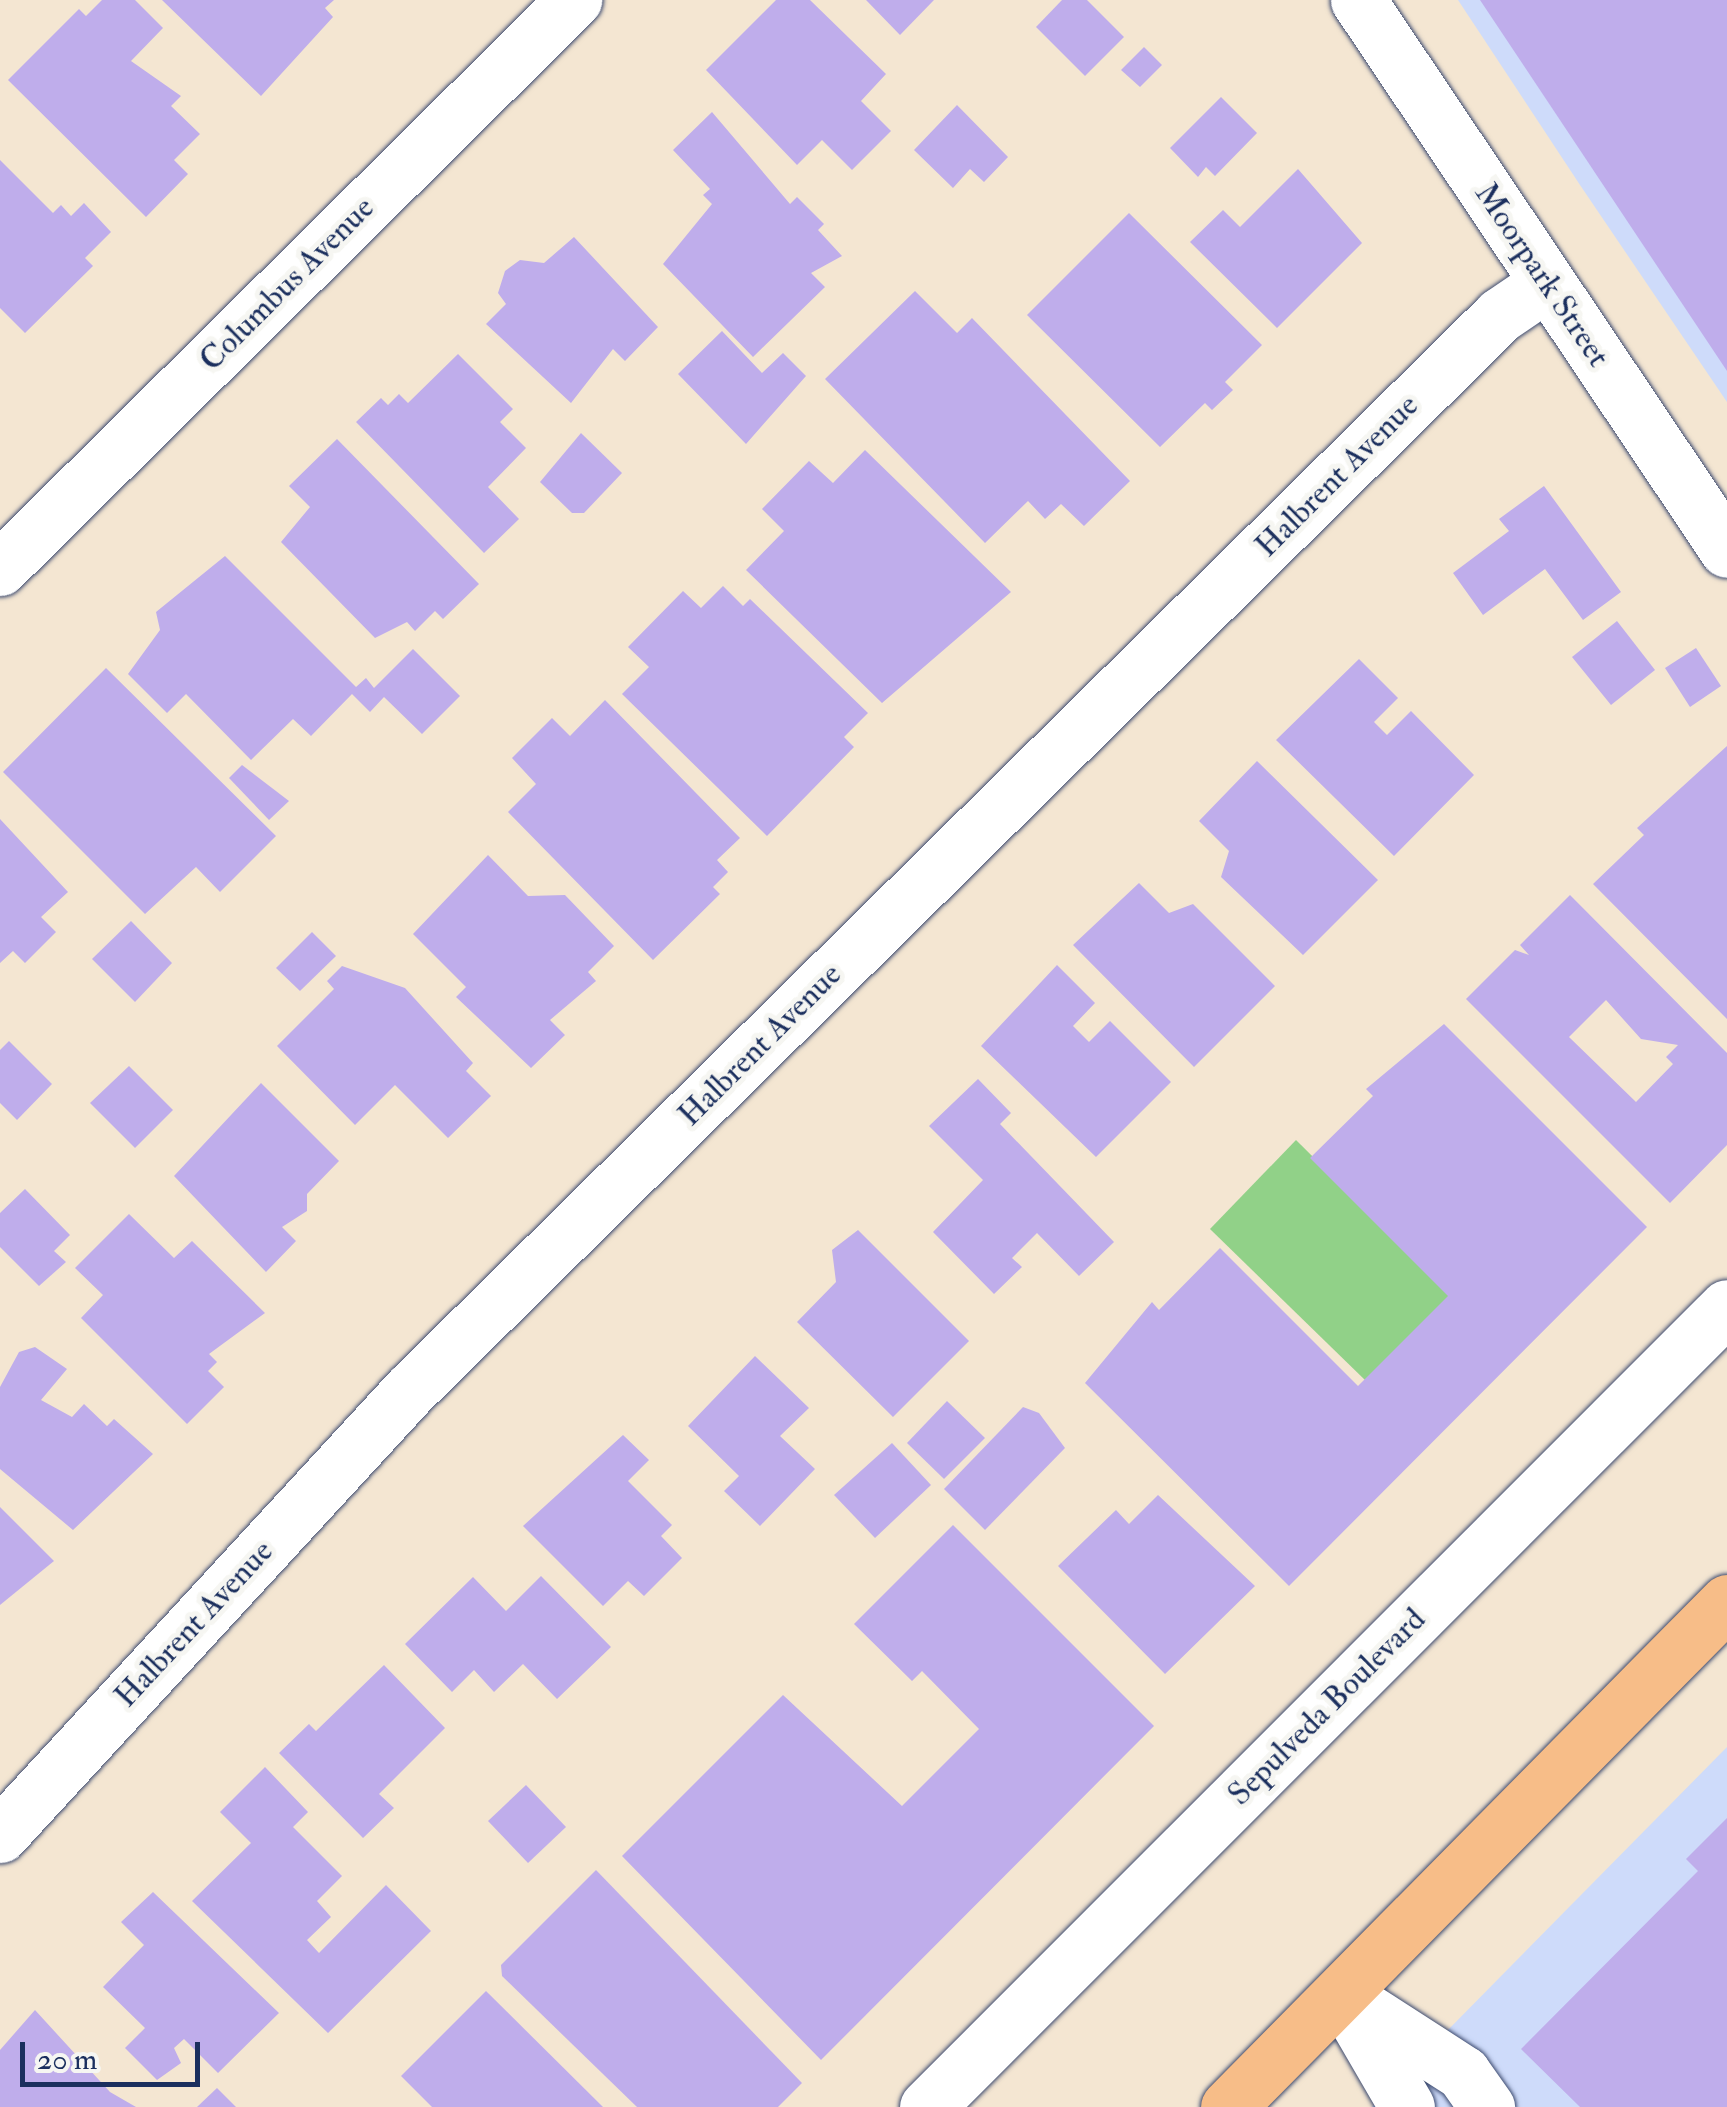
<!DOCTYPE html>
<html>
<head>
<meta charset="utf-8">
<style>
  body { margin:0 }
  #map { position:relative; width:1727px; height:2107px; overflow:hidden; background:#f4e6d2; font-family:"IM FELL Double Pica",serif }
  div>[style] { position:absolute }
  .built>* { inset:0; background:#cedbfa }
  .green>* { inset:0; background:#91d188 }
  .building>* { inset:0; background:#bfadeb }
  .roads { filter:drop-shadow(0 0 2px #3c4a6f) drop-shadow(0 0 2px #3c4a6f) }
  .minor>* { height:55px; margin:-27.5px; padding:0 27.5px; transform-origin:27.5px; border-radius:27.5px; background:#fff }
  .major>* { height:55px; margin:-27.5px; padding:0 27.5px; transform-origin:27.5px; border-radius:27.5px; background:#f7bd88 }
  span { translate:-50% -50%; white-space:nowrap; text-align:center; line-height:1.15; -webkit-text-stroke:10px #f6f6f2; paint-order:stroke }
  .street-label { font-size:32px; color:#1b2f5e }
  .scale { position:absolute; left:20px; top:2042px; width:180px; height:45px; box-sizing:border-box; border:5px solid #1b2f5e; border-top:0; padding-left:12px; font-size:30px; line-height:35px; white-space:nowrap; color:#1b2f5e; -webkit-text-stroke:8px #f6f6f2; paint-order:stroke }
</style>
</head>
<body>
<div id="map">
  <div class="built">
    <div style="clip-path:polygon(1458px 0,1727px 0,1727px 402px,1580px 185px)"></div>
    <div style="clip-path:polygon(1727px 1747px,1727px 2107px,1372px 2107px)"></div>
  </div>
  <div class="green">
    <div style="clip-path:polygon(1296px 1140px,1452px 1295px,1366px 1381px,1210px 1229px)"></div>
  </div>
  <div class="building">
    <div style="clip-path:polygon(102px 0,135px 0,163px 28px,131px 61px,181px 96px,171px 106px,200px 134px,174px 160px,188px 174px,146px 217px,8px 80px,79px 9px,86px 16px)"></div>
    <div style="clip-path:polygon(162px 0,334px 0,325px 8px,333px 17px,261px 96px)"></div>
    <div style="clip-path:polygon(776px 0,810px 0,886px 74px,861px 101px,891px 131px,852px 170px,822px 140px,797px 165px,706px 70px)"></div>
    <div style="clip-path:polygon(866px 0,934px 0,900px 35px)"></div>
    <div style="clip-path:polygon(1062px 0,1087px 0,1124px 37px,1085px 76px,1036px 27px)"></div>
    <div style="clip-path:polygon(1480px 0,1727px 0,1727px 371px)"></div>
    <div style="clip-path:polygon(1144px 47px,1162px 65px,1140px 87px,1121px 70px)"></div>
    <div style="clip-path:polygon(1221px 97px,1257px 133px,1215px 176px,1206px 167px,1198px 177px,1170px 148px)"></div>
    <div style="clip-path:polygon(957px 105px,1008px 157px,984px 182px,970px 169px,953px 188px,914px 150px)"></div>
    <div style="clip-path:polygon(712px 112px,790px 204px,797px 197px,824px 224px,818px 230px,842px 256px,811px 273px,825px 287px,753px 357px,663px 264px,712px 204px,703px 195px,710px 189px,673px 150px)"></div>
    <div style="clip-path:polygon(0 160px,53px 213px,61px 205px,71px 216px,84px 203px,111px 232px,85px 258px,93px 266px,25px 333px,0 308px)"></div>
    <div style="clip-path:polygon(1298px 169px,1362px 243px,1277px 328px,1190px 242px,1223px 210px,1240px 227px)"></div>
    <div style="clip-path:polygon(1129px 213px,1262px 345px,1225px 382px,1233px 390px,1212px 410px,1205px 403px,1160px 447px,1027px 315px)"></div>
    <div style="clip-path:polygon(574px 237px,658px 327px,625px 361px,613px 349px,571px 403px,486px 324px,506px 304px,498px 293px,505px 271px,520px 260px,544px 263px)"></div>
    <div style="clip-path:polygon(915px 291px,957px 333px,972px 318px,1130px 481px,1084px 526px,1061px 504px,1045px 519px,1028px 501px,985px 543px,825px 379px)"></div>
    <div style="clip-path:polygon(722px 331px,762px 373px,783px 353px,806px 376px,746px 444px,678px 374px)"></div>
    <div style="clip-path:polygon(458px 354px,513px 409px,500px 422px,526px 448px,488px 487px,519px 519px,484px 553px,356px 422px,381px 398px,388px 405px,399px 394px,408px 403px)"></div>
    <div style="clip-path:polygon(581px 433px,622px 473px,584px 513px,572px 513px,540px 482px)"></div>
    <div style="clip-path:polygon(337px 439px,479px 584px,443px 619px,435px 611px,415px 631px,407px 622px,375px 638px,281px 542px,310px 507px,289px 486px)"></div>
    <div style="clip-path:polygon(865px 450px,1011px 592px,882px 703px,746px 570px,784px 531px,762px 509px,809px 461px,833px 483px)"></div>
    <div style="clip-path:polygon(1544px 486px,1621px 592px,1583px 620px,1545px 569px,1483px 615px,1453px 573px,1509px 531px,1499px 519px)"></div>
    <div style="clip-path:polygon(225px 556px,356px 687px,366px 678px,374px 688px,413px 649px,460px 696px,422px 734px,384px 697px,370px 712px,352px 694px,311px 736px,293px 719px,251px 760px,186px 694px,167px 713px,128px 674px,160px 630px,156px 612px)"></div>
    <div style="clip-path:polygon(723px 586px,743px 606px,750px 599px,868px 713px,844px 737px,854px 747px,767px 836px,622px 694px,649px 667px,628px 647px,683px 591px,701px 608px)"></div>
    <div style="clip-path:polygon(1617px 621px,1655px 670px,1611px 705px,1572px 657px)"></div>
    <div style="clip-path:polygon(1696px 648px,1721px 686px,1690px 707px,1665px 668px)"></div>
    <div style="clip-path:polygon(1359px 659px,1398px 698px,1374px 722px,1387px 735px,1411px 711px,1474px 775px,1394px 856px,1276px 740px)"></div>
    <div style="clip-path:polygon(106px 668px,276px 836px,220px 892px,196px 867px,145px 914px,3px 772px)"></div>
    <div style="clip-path:polygon(605px 700px,740px 838px,717px 860px,728px 872px,713px 887px,720px 894px,653px 960px,508px 812px,536px 784px,512px 758px,552px 718px,570px 736px)"></div>
    <div style="clip-path:polygon(1727px 746px,1727px 1019px,1593px 884px,1644px 835px,1637px 828px)"></div>
    <div style="clip-path:polygon(1257px 761px,1378px 880px,1303px 955px,1221px 877px,1229px 851px,1199px 821px)"></div>
    <div style="clip-path:polygon(242px 765px,289px 801px,269px 820px,229px 778px)"></div>
    <div style="clip-path:polygon(0 819px,68px 892px,41px 917px,56px 932px,25px 963px,13px 951px,0 963px)"></div>
    <div style="clip-path:polygon(488px 855px,528px 896px,565px 895px,614px 946px,588px 972px,596px 981px,550px 1020px,565px 1035px,531px 1068px,456px 997px,466px 987px,413px 934px)"></div>
    <div style="clip-path:polygon(1139px 883px,1169px 913px,1193px 904px,1275px 986px,1194px 1067px,1073px 945px)"></div>
    <div style="clip-path:polygon(evenodd,1570px 895px,1727px 1053px,1727px 1145px,1670px 1203px,1466px 999px,1515px 950px,1529px 955px,1520px 945px,1570px 895px,1606px 1000px,1641px 1039px,1678px 1045px,1666px 1057px,1673px 1064px,1636px 1102px,1569px 1037px,1606px 1000px)"></div>
    <div style="clip-path:polygon(131px 921px,172px 963px,135px 1002px,92px 959px)"></div>
    <div style="clip-path:polygon(312px 932px,336px 956px,300px 991px,276px 968px)"></div>
    <div style="clip-path:polygon(1057px 965px,1095px 1003px,1073px 1026px,1089px 1042px,1110px 1021px,1171px 1082px,1096px 1157px,981px 1046px)"></div>
    <div style="clip-path:polygon(342px 966px,405px 988px,473px 1063px,466px 1071px,491px 1096px,448px 1138px,395px 1085px,355px 1125px,277px 1046px,334px 989px,327px 981px)"></div>
    <div style="clip-path:polygon(1444px 1024px,1647px 1227px,1289px 1586px,1085px 1383px,1152px 1302px,1159px 1310px,1220px 1248px,1358px 1386px,1448px 1296px,1310px 1158px,1373px 1096px,1366px 1089px)"></div>
    <div style="clip-path:polygon(9px 1041px,52px 1084px,17px 1120px,0 1103px,0 1050px)"></div>
    <div style="clip-path:polygon(129px 1066px,173px 1110px,135px 1148px,90px 1103px)"></div>
    <div style="clip-path:polygon(978px 1079px,1011px 1113px,1000px 1124px,1114px 1242px,1079px 1276px,1037px 1233px,1012px 1258px,1022px 1267px,994px 1294px,933px 1232px,983px 1180px,929px 1126px)"></div>
    <div style="clip-path:polygon(261px 1083px,339px 1161px,307px 1194px,307px 1211px,282px 1227px,296px 1241px,266px 1272px,174px 1176px)"></div>
    <div style="clip-path:polygon(25px 1189px,70px 1235px,54px 1251px,66px 1262px,39px 1286px,0 1247px,0 1213px)"></div>
    <div style="clip-path:polygon(129px 1214px,174px 1258px,192px 1241px,265px 1313px,209px 1354px,217px 1362px,208px 1371px,224px 1387px,187px 1424px,81px 1318px,103px 1295px,75px 1268px)"></div>
    <div style="clip-path:polygon(858px 1230px,969px 1341px,893px 1417px,797px 1322px,836px 1282px,832px 1250px)"></div>
    <div style="clip-path:polygon(35px 1347px,67px 1369px,41px 1400px,72px 1417px,84px 1404px,107px 1426px,114px 1419px,153px 1454px,73px 1530px,0 1469px,0 1387px,19px 1352px)"></div>
    <div style="clip-path:polygon(755px 1356px,809px 1408px,780px 1436px,815px 1469px,760px 1526px,724px 1491px,739px 1476px,688px 1426px)"></div>
    <div style="clip-path:polygon(947px 1401px,985px 1438px,944px 1479px,907px 1443px)"></div>
    <div style="clip-path:polygon(1023px 1407px,1039px 1413px,1065px 1448px,985px 1530px,944px 1489px)"></div>
    <div style="clip-path:polygon(623px 1435px,649px 1460px,628px 1481px,672px 1525px,661px 1536px,682px 1558px,644px 1596px,628px 1581px,603px 1606px,523px 1526px)"></div>
    <div style="clip-path:polygon(892px 1443px,931px 1485px,875px 1538px,834px 1495px)"></div>
    <div style="clip-path:polygon(1158px 1495px,1255px 1586px,1165px 1674px,1058px 1566px,1116px 1510px,1129px 1524px)"></div>
    <div style="clip-path:polygon(0 1507px,54px 1561px,0 1605px)"></div>
    <div style="clip-path:polygon(953px 1525px,1154px 1726px,821px 2060px,622px 1856px,783px 1695px,902px 1806px,979px 1729px,922px 1671px,912px 1681px,854px 1624px)"></div>
    <div style="clip-path:polygon(541px 1576px,611px 1647px,557px 1699px,523px 1664px,494px 1692px,474px 1670px,452px 1692px,405px 1644px,473px 1577px,506px 1611px)"></div>
    <div style="clip-path:polygon(384px 1665px,445px 1728px,379px 1794px,394px 1808px,363px 1838px,279px 1753px,309px 1724px,316px 1731px)"></div>
    <div style="clip-path:polygon(265px 1767px,308px 1812px,293px 1827px,342px 1876px,317px 1901px,331px 1917px,307px 1940px,319px 1953px,386px 1885px,431px 1931px,328px 2033px,192px 1901px,251px 1843px,220px 1812px)"></div>
    <div style="clip-path:polygon(526px 1785px,566px 1827px,528px 1863px,488px 1821px)"></div>
    <div style="clip-path:polygon(1727px 1818px,1727px 2107px,1580px 2107px,1521px 2049px,1698px 1871px,1686px 1859px)"></div>
    <div style="clip-path:polygon(596px 1870px,802px 2083px,778px 2107px,637px 2107px,502px 1976px,501px 1965px)"></div>
    <div style="clip-path:polygon(153px 1892px,279px 2013px,218px 2073px,184px 2039px,174px 2048px,181px 2063px,157px 2080px,125px 2048px,145px 2028px,103px 1987px,144px 1945px,121px 1922px)"></div>
    <div style="clip-path:polygon(486px 1991px,603px 2107px,432px 2107px,401px 2076px)"></div>
    <div style="clip-path:polygon(35px 2010px,110px 2092px,136px 2107px,0 2107px,0 2050px)"></div>
    <div style="clip-path:polygon(217px 2088px,236px 2107px,197px 2107px)"></div>
  </div>
  <div class="roads">
    <div class="minor">
      <div style="left:1358px;top:0;width:662px;rotate:56.14deg"></div>
      <div style="left:0;top:568px;width:808px;rotate:-44.7deg"></div>
      <div style="left:0;top:1835px;width:604px;rotate:-47.35deg"></div>
      <div style="left:409px;top:1391px;width:1532px;rotate:-44.6deg"></div>
      <div style="left:1500px;top:315px;width:57px;rotate:-34.2deg"></div>
      <div style="left:1342px;top:1995px;width:144px;rotate:32.8deg"></div>
      <div style="left:1463px;top:2073px;width:42px;rotate:54.8deg"></div>
      <div style="left:1346px;top:2002px;width:121px;rotate:59.8deg"></div>
      <div style="left:927px;top:2107px;width:1131px;rotate:-45deg"></div>
    </div>
    <div class="major">
      <div style="left:1228px;top:2107px;width:710px;rotate:-45.34deg"></div>
    </div>
  </div>
  <div class="street-label">
    <span style="left:1542px;top:275px;rotate:56deg">Moorpark Street</span>
    <span style="left:287px;top:284px;rotate:-45deg">Columbus Avenue</span>
    <span style="left:1337px;top:476px;rotate:-45deg">Halbrent Avenue</span>
    <span style="left:760px;top:1045px;rotate:-45deg">Halbrent Avenue</span>
    <span style="left:194px;top:1624px;rotate:-47deg">Halbrent Avenue</span>
    <span style="left:1327px;top:1707px;rotate:-45deg">Sepulveda Boulevard</span>
  </div>
  <div class="scale">20 m</div>
</div>
</body>
</html>
